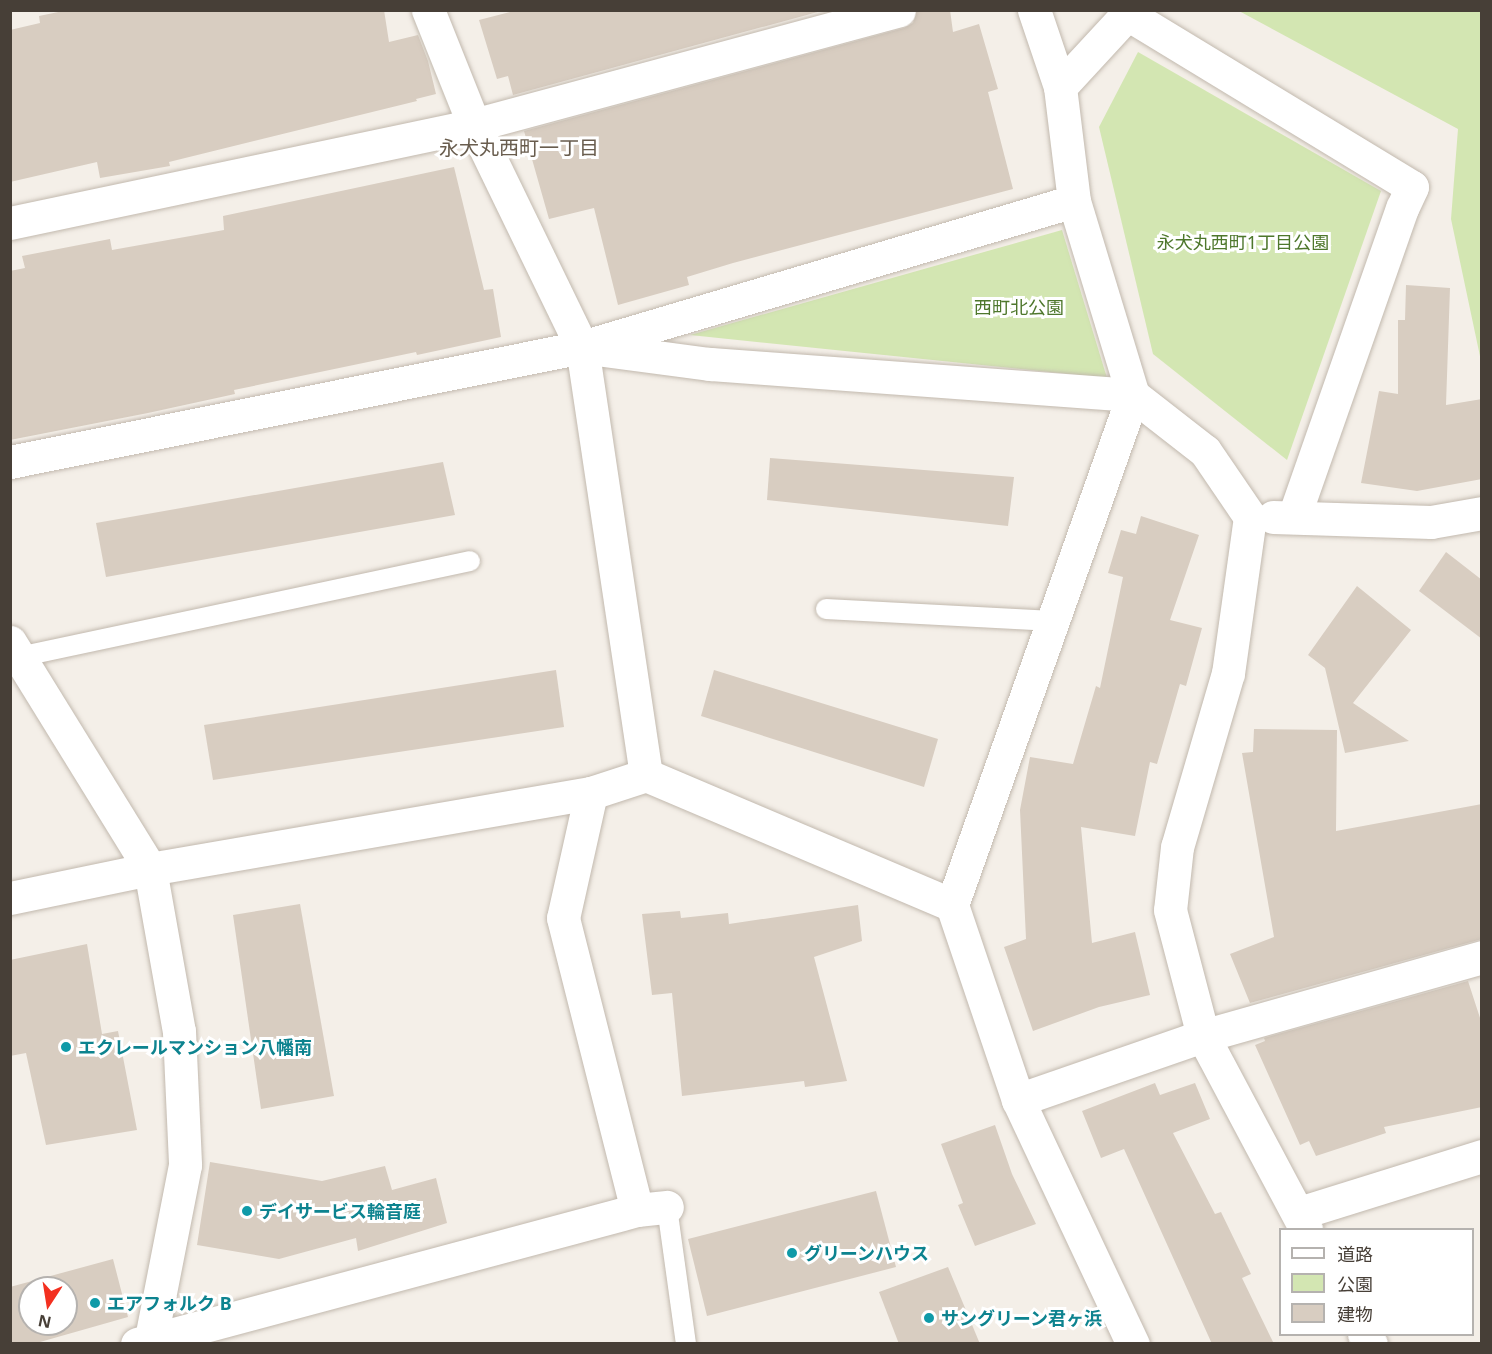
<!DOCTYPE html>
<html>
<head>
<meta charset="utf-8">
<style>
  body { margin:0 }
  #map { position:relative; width:1492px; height:1354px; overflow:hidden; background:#f4efe8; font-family:"Noto Sans","Noto Sans JP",sans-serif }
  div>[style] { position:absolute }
  .green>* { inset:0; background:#d3e6b2 }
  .building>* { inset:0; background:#d8cdc1 }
  .roads { filter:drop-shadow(0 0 2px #c2b9ae) drop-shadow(0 0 2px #c2b9ae) }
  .service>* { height:20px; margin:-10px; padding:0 10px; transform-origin:10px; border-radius:10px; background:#fff }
  .minor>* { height:33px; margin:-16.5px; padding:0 16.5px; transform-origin:16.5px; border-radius:16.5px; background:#fff }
  .tertiary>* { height:33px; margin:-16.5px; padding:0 16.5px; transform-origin:16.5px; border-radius:16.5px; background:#fff }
  .dots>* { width:16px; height:16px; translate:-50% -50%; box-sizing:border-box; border:3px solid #fff; border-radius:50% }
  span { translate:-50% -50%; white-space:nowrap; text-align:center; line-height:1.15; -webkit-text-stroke:6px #fff; paint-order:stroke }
  .park-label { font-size:18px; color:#4e772c }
  .culture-label { font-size:18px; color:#0d838f; font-weight:700 }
  .left { translate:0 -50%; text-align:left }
  .neighbourhood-label { font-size:20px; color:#695d4e }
  .frame { position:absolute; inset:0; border:12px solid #473f37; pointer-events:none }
  .legend { position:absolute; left:1279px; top:1228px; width:195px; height:108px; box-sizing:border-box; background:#fff; border:2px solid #b5b2af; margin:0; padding:8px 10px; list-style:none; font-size:18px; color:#473f37 }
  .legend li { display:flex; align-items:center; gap:12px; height:30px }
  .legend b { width:30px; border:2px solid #b5b2af }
  .north { position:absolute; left:18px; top:1276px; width:60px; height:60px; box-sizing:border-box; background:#fff; border:2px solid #b5b2af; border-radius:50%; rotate:192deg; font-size:16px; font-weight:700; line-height:24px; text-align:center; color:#473f37 }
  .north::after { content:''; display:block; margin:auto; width:21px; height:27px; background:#f33020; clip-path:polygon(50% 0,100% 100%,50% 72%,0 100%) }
</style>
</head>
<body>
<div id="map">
  <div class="green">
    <div style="clip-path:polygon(1239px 11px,1481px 11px,1481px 361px,1451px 219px,1458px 129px)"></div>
    <div style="clip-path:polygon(1138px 52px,1381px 191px,1287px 460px,1153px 354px,1099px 127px)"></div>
    <div style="clip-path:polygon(1062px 230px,1107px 378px,690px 335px)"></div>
  </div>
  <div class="building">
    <div style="clip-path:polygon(68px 10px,384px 10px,389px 42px,418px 35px,428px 61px,436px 94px,416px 99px,417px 101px,169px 162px,170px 166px,100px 178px,97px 162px,10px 182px,10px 30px,40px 23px,39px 16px)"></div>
    <div style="clip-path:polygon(518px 10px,825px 10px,513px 95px,508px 76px,497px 79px,479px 20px)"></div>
    <div style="clip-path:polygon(917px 10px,950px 10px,953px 32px,979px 24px,998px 89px,988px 92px,1013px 189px,733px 263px,687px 277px,689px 285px,618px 305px,594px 208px,549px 219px,524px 131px,904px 28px,913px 23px)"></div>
    <div style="clip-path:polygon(454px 167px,484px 290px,493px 289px,501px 337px,417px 355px,416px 352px,234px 390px,235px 394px,148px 413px,10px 440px,10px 271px,25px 268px,22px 256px,110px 239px,112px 250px,224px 230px,223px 216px)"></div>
    <div style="clip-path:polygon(1406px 285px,1450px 288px,1446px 405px,1482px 399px,1482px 479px,1417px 491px,1361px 483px,1379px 391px,1398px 394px,1398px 320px,1405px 320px)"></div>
    <div style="clip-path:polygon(770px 458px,1014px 477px,1008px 526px,767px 500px)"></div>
    <div style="clip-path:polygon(443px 462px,455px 515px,106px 577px,96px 523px)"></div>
    <div style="clip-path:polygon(1141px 516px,1199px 535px,1170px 620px,1202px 628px,1186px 686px,1180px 684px,1157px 764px,1150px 762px,1135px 836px,1081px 827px,1092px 943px,1135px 932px,1150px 995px,1099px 1007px,1033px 1031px,1004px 947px,1026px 939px,1020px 810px,1030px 757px,1073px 764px,1096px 686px,1100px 688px,1123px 577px,1108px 573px,1121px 530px,1136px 534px)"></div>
    <div style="clip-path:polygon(1446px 552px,1482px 580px,1482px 639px,1419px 591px)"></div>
    <div style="clip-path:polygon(1357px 586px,1411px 630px,1353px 703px,1409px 741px,1345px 753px,1325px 668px,1308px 655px)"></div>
    <div style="clip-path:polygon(556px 670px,564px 727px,213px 780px,204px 725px)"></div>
    <div style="clip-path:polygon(714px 670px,938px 739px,924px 787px,701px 716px)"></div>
    <div style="clip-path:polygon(1254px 729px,1337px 730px,1336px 831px,1482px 804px,1482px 939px,1250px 1003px,1230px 954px,1274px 937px,1242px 753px,1253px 752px)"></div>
    <div style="clip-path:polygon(300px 904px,334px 1096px,261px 1109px,233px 915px)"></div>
    <div style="clip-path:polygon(858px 905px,862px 941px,814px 957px,847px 1081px,805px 1087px,804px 1081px,682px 1096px,672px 993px,652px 995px,642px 914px,680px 911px,681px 918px,728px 913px,729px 924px)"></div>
    <div style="clip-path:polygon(87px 944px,102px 1034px,118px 1031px,137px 1130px,46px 1145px,26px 1053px,10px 1056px,10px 960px)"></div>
    <div style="clip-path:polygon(1468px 981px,1482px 1024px,1482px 1107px,1384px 1127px,1386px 1133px,1316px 1156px,1309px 1141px,1300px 1145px,1255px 1045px,1265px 1041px,1264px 1038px)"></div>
    <div style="clip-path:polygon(1155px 1083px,1160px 1095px,1195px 1083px,1210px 1119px,1173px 1133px,1215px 1214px,1221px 1212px,1251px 1274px,1242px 1278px,1274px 1344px,1212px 1344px,1124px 1149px,1101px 1158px,1082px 1111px)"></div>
    <div style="clip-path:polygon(995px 1125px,1012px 1174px,1036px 1224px,975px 1246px,958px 1205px,963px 1203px,941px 1144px)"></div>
    <div style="clip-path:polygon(210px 1162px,322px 1181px,385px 1166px,392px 1190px,436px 1178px,447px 1223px,358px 1251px,356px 1238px,279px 1259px,197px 1245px)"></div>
    <div style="clip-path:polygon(876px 1191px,896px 1267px,707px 1316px,688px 1239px)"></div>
    <div style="clip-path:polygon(evenodd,113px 1259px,128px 1317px,33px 1344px,10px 1344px,10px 1287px,113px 1259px,30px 1288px,66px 1288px,66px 1324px,30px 1324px,30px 1288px)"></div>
    <div style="clip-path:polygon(948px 1267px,980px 1344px,899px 1344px,879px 1292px)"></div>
  </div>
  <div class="roads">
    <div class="service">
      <div style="left:826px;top:609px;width:227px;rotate:3deg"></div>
      <div style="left:19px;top:657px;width:461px;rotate:-12deg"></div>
      <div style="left:667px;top:1207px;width:138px;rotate:82.1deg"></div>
    </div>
    <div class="minor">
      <div style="left:428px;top:10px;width:124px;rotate:68.2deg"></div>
      <div style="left:474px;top:125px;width:247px;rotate:64.1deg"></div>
      <div style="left:582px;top:347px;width:433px;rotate:81.5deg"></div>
      <div style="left:1034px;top:10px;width:81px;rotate:71.3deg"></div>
      <div style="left:1060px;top:87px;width:115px;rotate:83deg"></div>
      <div style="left:1074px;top:201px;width:203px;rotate:73.1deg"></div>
      <div style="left:1133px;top:395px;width:541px;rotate:109.54deg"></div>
      <div style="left:952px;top:905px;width:206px;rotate:71.3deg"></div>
      <div style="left:1018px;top:1100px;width:270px;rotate:64.8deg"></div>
      <div style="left:1129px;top:15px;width:331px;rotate:31.3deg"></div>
      <div style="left:1412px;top:187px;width:23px;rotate:115deg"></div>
      <div style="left:1402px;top:208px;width:327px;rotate:109.3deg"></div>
      <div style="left:1060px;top:87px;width:105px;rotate:-47.3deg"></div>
      <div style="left:10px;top:223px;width:474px;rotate:-11.9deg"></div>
      <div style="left:474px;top:125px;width:440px;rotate:-15.1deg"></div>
      <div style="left:582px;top:347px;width:129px;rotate:7.6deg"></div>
      <div style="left:710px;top:364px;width:424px;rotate:4.2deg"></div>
      <div style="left:1133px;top:395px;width:91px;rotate:37.9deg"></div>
      <div style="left:1205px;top:451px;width:80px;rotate:55.7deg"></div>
      <div style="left:1250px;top:517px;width:158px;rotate:98deg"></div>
      <div style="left:1228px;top:673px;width:181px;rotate:106.3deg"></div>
      <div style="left:1177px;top:847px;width:63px;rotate:96.3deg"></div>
      <div style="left:1170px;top:910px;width:130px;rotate:75.3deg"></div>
      <div style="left:1203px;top:1036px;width:220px;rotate:62deg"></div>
      <div style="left:10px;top:462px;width:583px;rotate:-11.37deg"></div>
      <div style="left:582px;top:347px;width:513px;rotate:-16.53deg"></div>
      <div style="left:1273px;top:517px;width:158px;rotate:1.8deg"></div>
      <div style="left:1431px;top:522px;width:52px;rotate:-10deg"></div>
      <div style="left:591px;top:793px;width:128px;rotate:102.6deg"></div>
      <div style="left:563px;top:918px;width:301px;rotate:75.8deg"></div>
      <div style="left:10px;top:898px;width:143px;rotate:-11.7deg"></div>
      <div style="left:150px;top:869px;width:448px;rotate:-9.8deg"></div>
      <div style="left:591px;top:793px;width:58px;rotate:-18.1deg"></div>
      <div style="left:646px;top:775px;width:332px;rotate:23deg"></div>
      <div style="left:1018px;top:1100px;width:196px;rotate:-19.1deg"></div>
      <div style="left:1203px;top:1036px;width:290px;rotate:-15.8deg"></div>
      <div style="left:1299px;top:1213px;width:192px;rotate:-17.3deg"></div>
      <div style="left:1364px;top:1334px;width:12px;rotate:55deg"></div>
      <div style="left:137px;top:1344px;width:518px;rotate:-15deg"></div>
      <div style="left:637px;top:1210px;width:30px;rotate:-6deg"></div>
    </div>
    <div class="tertiary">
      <div style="left:10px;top:642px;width:267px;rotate:58.3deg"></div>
      <div style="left:150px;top:869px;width:165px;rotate:79.9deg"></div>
      <div style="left:179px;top:1031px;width:134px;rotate:87.4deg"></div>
      <div style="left:185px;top:1165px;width:182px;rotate:101.1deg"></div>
    </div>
  </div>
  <div class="dots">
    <div style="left:66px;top:1047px;background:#0f9aa8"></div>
    <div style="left:247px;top:1211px;background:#0f9aa8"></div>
    <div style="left:792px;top:1253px;background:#0f9aa8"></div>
    <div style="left:95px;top:1303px;background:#0f9aa8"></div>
    <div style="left:929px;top:1318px;background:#0f9aa8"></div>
  </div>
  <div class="park-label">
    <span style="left:1243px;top:242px">永犬丸西町1丁目公園</span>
    <span style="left:1019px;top:307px">西町北公園</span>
  </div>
  <div class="culture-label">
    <span class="left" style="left:78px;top:1047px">エクレールマンション八幡南</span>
    <span class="left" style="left:259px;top:1211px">デイサービス輪音庭</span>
    <span class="left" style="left:804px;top:1253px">グリーンハウス</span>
    <span class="left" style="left:107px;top:1303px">エアフォルク B</span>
    <span class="left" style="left:941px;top:1318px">サングリーン君ヶ浜</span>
  </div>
  <div class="neighbourhood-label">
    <span style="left:519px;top:147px">永犬丸西町一丁目</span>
  </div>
  <div class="frame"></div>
  <ul class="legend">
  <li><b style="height:8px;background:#fff"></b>道路</li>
  <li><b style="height:16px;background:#d3e6b2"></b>公園</li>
  <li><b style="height:16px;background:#d8cdc1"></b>建物</li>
  </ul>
  <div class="north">N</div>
</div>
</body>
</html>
